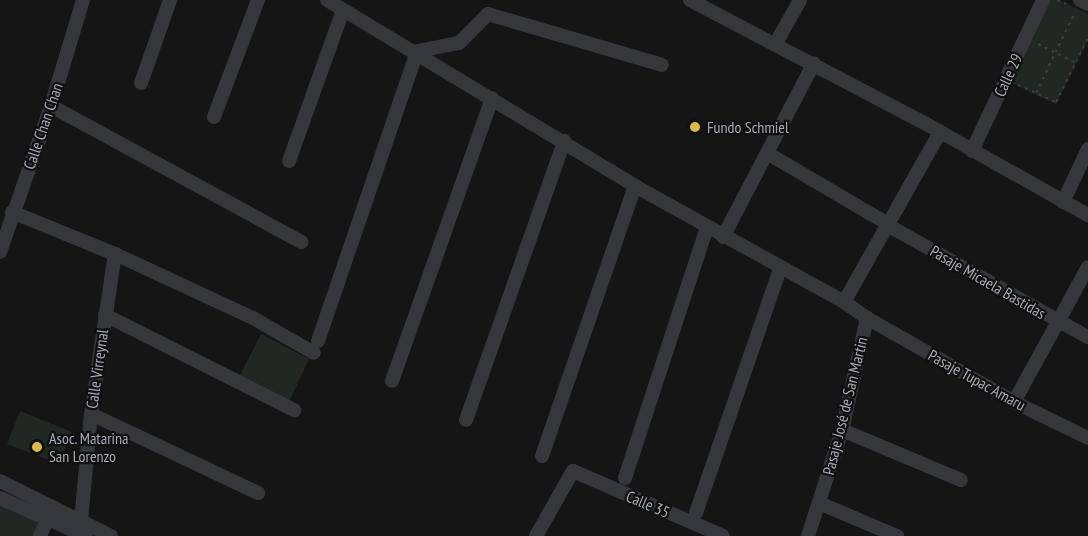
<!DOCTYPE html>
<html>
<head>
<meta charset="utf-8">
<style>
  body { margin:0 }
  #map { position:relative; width:1088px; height:536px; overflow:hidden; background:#151516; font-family:"PT Sans Narrow",sans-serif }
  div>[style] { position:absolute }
  .green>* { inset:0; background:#212823 }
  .path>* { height:2px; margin-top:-1px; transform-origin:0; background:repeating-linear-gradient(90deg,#3c3d42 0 3px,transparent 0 7.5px) }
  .minor>* { height:14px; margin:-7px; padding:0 7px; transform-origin:7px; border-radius:7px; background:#36373b }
  .dots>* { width:16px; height:16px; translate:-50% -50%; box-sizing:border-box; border:3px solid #101011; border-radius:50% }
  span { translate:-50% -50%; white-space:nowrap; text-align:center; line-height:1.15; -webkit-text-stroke:4.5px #101011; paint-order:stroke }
  .street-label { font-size:16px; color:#a8abb5 }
  .poi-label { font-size:16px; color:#a8abb5 }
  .left { translate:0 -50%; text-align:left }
</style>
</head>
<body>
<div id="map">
  <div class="green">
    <div style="clip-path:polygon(1050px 0,1059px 0,1088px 14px,1088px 40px,1056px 104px,1011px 83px)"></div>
    <div style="clip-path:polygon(261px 334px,309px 359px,289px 402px,239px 377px)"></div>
    <div style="clip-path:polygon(20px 411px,72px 432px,59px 464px,7px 444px)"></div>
    <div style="clip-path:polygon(0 503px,43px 521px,37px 536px,0 536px)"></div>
  </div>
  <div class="path">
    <div style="left:1057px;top:0;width:12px;rotate:24deg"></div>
    <div style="left:1038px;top:44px;width:42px;rotate:26.6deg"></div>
    <div style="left:1018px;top:85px;width:42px;rotate:24.1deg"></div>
    <div style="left:1056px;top:102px;width:72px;rotate:-63.4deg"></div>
    <div style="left:1036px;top:93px;width:90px;rotate:-64.3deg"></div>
  </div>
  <div class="minor">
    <div style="left:327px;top:0;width:360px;rotate:31.1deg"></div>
    <div style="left:635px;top:186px;width:239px;rotate:29deg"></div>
    <div style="left:690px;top:0;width:269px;rotate:27.7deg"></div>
    <div style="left:928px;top:125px;width:184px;rotate:29.4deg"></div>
    <div style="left:1080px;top:0;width:9px;rotate:27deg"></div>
    <div style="left:776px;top:43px;width:49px;rotate:-60.8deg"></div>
    <div style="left:413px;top:52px;width:47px;rotate:-11.1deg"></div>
    <div style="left:459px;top:43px;width:41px;rotate:-45deg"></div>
    <div style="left:488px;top:14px;width:181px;rotate:16.3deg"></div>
    <div style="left:141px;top:83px;width:88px;rotate:-70.7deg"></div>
    <div style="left:51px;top:106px;width:285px;rotate:28.5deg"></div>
    <div style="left:214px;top:117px;width:125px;rotate:-69.4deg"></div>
    <div style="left:972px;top:151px;width:167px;rotate:-64.8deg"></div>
    <div style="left:767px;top:153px;width:134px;rotate:30.4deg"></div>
    <div style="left:289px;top:161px;width:160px;rotate:-70.3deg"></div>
    <div style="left:1063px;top:202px;width:59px;rotate:-64.7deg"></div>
    <div style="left:12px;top:212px;width:111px;rotate:22.2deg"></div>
    <div style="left:115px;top:254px;width:152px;rotate:24.9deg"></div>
    <div style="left:253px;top:318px;width:70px;rotate:29.8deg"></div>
    <div style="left:889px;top:226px;width:228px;rotate:29.2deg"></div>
    <div style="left:723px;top:237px;width:196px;rotate:-62.4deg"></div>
    <div style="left:0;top:252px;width:155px;rotate:-70.7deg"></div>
    <div style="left:51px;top:106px;width:111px;rotate:-73.2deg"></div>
    <div style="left:105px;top:315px;width:212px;rotate:26.7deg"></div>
    <div style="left:867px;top:318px;width:169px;rotate:29.7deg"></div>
    <div style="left:1014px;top:402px;width:82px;rotate:25.9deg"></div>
    <div style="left:318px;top:341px;width:303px;rotate:-71.1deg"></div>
    <div style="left:392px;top:381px;width:300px;rotate:-70.5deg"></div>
    <div style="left:1014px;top:402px;width:154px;rotate:-61.3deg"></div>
    <div style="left:91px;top:414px;width:185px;rotate:25.3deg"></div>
    <div style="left:466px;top:420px;width:296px;rotate:-70.6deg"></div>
    <div style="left:842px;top:430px;width:129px;rotate:22.8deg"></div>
    <div style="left:542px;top:456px;width:286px;rotate:-71deg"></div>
    <div style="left:625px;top:478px;width:264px;rotate:-71.9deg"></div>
    <div style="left:0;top:481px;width:124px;rotate:26.4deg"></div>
    <div style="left:0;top:498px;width:94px;rotate:23.8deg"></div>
    <div style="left:819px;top:503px;width:85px;rotate:22.9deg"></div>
    <div style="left:696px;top:513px;width:258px;rotate:-71deg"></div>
    <div style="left:81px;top:521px;width:107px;rotate:-84.7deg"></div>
    <div style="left:91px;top:414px;width:162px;rotate:-81.5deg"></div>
    <div style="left:40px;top:536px;width:20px;rotate:-66deg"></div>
    <div style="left:536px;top:536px;width:75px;rotate:-60.4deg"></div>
    <div style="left:573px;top:471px;width:163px;rotate:23.4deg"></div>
    <div style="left:808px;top:536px;width:111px;rotate:-72.2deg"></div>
    <div style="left:842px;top:430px;width:115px;rotate:-77.4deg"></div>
    <div style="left:867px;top:318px;width:28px;rotate:-145deg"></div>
    <div style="left:844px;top:302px;width:195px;rotate:-60.5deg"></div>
  </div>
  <div class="dots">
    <div style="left:695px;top:127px;background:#dbba48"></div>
    <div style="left:37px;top:447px;background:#dbba48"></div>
  </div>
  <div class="street-label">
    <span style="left:1008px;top:75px;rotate:-65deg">Calle 29</span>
    <span style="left:43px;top:126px;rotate:-71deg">Calle Chan Chan</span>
    <span style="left:988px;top:282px;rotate:30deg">Pasaje Micaela Bastidas</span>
    <span style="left:97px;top:369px;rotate:-82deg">Calle Virreynal</span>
    <span style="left:977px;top:380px;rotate:29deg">Pasaje Tupac Amaru</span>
    <span style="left:845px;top:406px;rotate:-76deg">Pasaje José de San Martin</span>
    <span style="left:648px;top:504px;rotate:23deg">Calle 35</span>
  </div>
  <div class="poi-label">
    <span class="left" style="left:707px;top:127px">Fundo Schmiel</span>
    <span class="left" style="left:49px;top:447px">Asoc. Matarina<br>San Lorenzo</span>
  </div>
</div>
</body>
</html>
